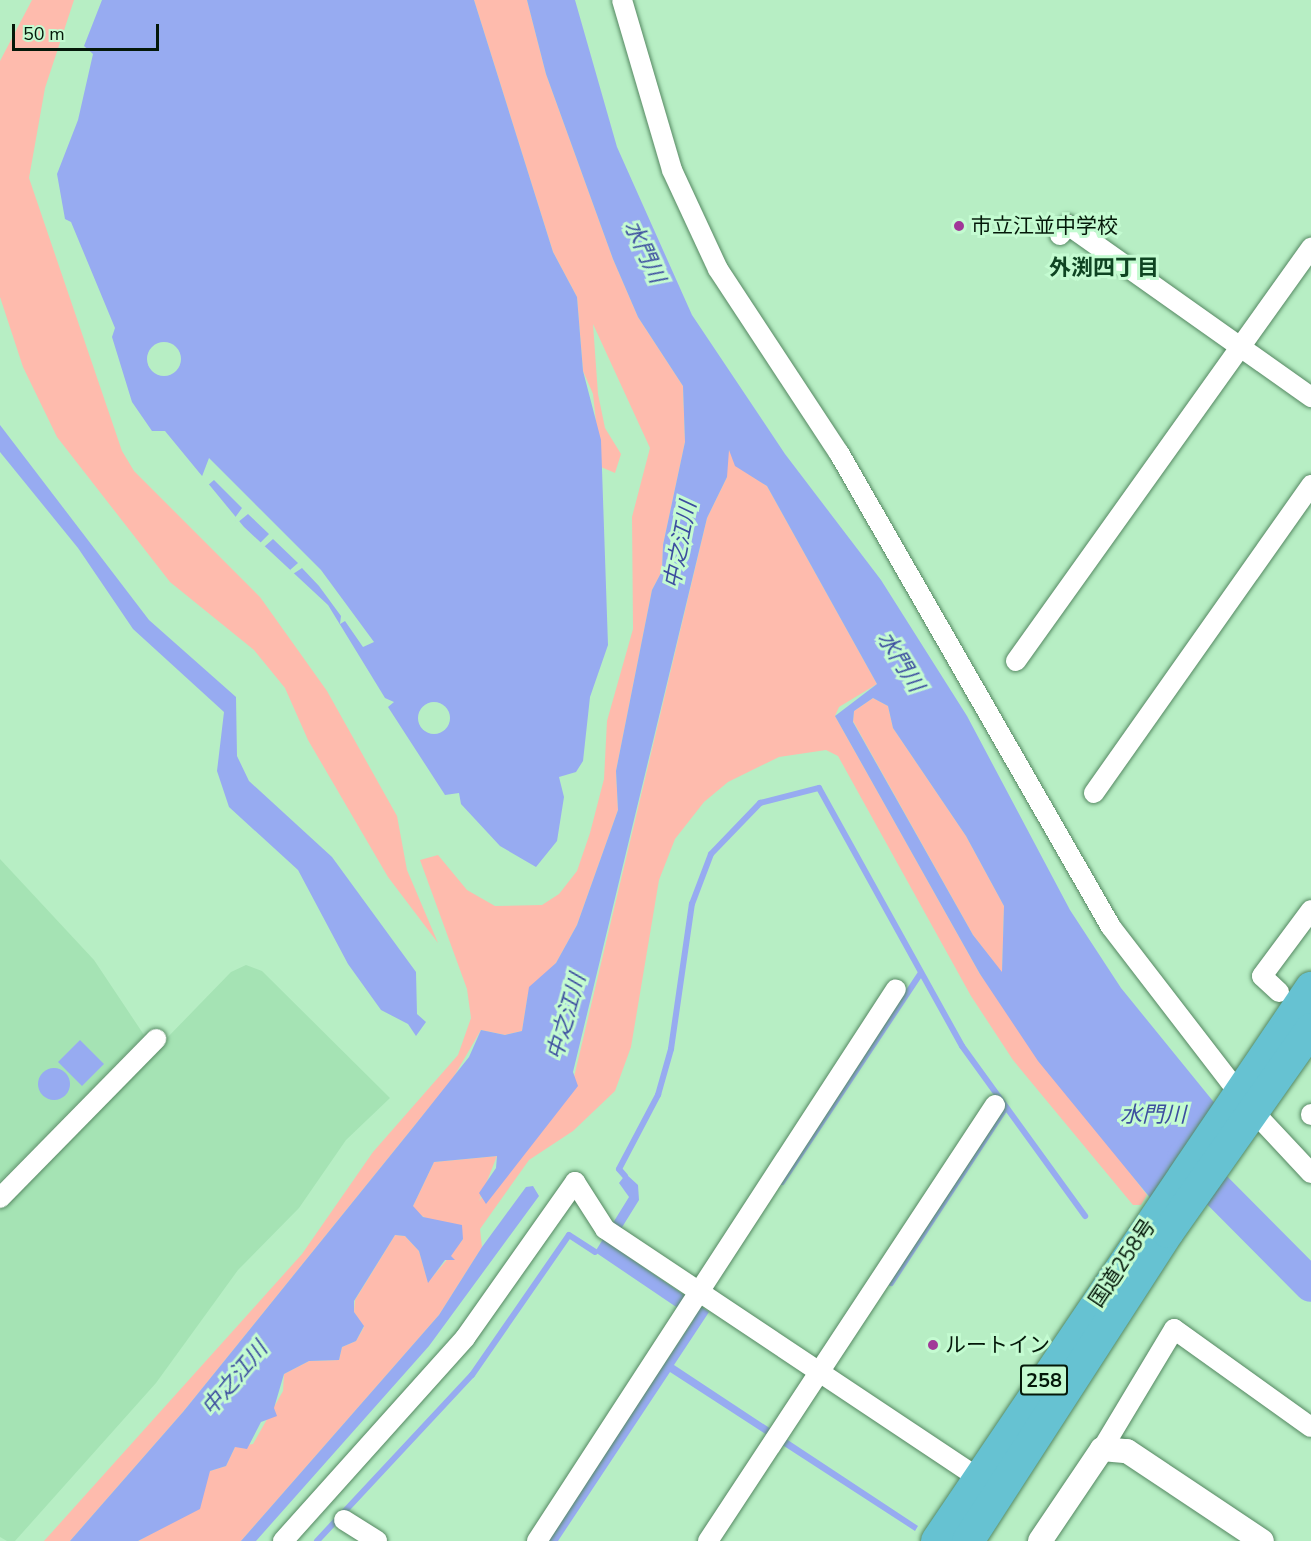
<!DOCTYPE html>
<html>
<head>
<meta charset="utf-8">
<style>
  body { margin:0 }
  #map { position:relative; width:1311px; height:1541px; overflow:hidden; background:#b7eec4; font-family:"Nunito Sans","Noto Sans JP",sans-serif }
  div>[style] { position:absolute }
  .built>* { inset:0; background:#a5e3b4 }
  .green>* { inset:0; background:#febbad }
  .water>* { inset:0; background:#97abf1 }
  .round { border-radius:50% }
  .pier>* { inset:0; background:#b7eec4 }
  .stream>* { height:6px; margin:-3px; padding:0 3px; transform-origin:3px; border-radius:3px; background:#97abf1 }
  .river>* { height:34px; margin:-17px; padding:0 17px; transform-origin:17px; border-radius:17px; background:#97abf1 }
  .roads { filter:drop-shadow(0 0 2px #558862) drop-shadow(0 0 2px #558862) }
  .minor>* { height:20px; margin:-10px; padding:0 10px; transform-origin:10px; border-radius:10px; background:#fff }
  .tertiary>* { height:24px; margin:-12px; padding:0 12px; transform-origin:12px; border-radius:12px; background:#fff }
  .trunk>* { height:32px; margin:-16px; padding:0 16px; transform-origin:16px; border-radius:16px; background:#66c2d2 }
  .dots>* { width:16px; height:16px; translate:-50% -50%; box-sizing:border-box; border:3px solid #c4fbd1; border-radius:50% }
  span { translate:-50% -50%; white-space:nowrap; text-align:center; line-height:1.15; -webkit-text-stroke:6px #c4fbd1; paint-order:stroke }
  .shield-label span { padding:2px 4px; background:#c4fbd1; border:2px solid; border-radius:4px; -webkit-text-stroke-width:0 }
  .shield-label { font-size:20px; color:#041809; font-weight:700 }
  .poi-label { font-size:21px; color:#041809 }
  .left { translate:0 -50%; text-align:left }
  .street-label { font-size:21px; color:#041809 }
  .water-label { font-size:22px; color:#3c4d9f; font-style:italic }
  .neighbourhood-label { font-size:22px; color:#0f4422; font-weight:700 }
  .scale { position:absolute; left:12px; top:24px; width:147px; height:27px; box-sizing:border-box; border:3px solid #041809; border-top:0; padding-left:8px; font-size:18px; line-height:21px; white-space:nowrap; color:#041809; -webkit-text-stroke:4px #c4fbd1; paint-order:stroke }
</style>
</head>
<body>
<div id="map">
  <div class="built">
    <div style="clip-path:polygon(0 859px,94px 960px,144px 1035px,0 1181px)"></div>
    <div style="clip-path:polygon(246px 965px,262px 971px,390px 1098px,346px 1140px,299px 1208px,238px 1270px,156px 1383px,15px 1541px,7px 1541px,0 1537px,0 1210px,231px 972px)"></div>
  </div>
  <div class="green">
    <div style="clip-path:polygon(32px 0,74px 0,45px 88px,29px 178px,122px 451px,134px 471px,260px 597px,327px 691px,397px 816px,407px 870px,438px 943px,388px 877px,308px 740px,285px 688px,254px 650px,170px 582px,57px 437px,23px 367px,0 297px,0 61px)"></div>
    <div style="clip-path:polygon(474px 0,527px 0,546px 74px,613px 259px,638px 317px,683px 386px,685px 442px,663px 545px,662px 571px,652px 590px,616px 771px,618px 810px,577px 925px,556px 963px,528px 994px,522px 1031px,505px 1035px,481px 1030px,453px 1078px,183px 1412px,70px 1541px,44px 1541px,302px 1254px,373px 1152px,458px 1055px,471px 1018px,467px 989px,420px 860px,438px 855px,467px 890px,495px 906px,542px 905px,559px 894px,577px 871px,590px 833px,604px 779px,607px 721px,633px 629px,632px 517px,650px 448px,593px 324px,598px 394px,605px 428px,621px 454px,615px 473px,601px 467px,593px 394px,583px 371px,577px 297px,553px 252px)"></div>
    <div style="clip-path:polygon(730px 449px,747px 473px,767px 486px,877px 684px,839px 707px,835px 716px,980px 974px,1147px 1195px,1141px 1205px,1133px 1205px,1013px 1060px,971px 996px,838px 756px,826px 750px,779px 757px,728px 782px,704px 802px,675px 839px,659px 880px,631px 1047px,615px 1091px,573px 1131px,529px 1160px,480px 1229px,482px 1247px,439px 1315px,241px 1541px,138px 1541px,171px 1523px,210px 1471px,226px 1466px,235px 1447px,253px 1444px,283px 1391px,284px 1374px,309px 1361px,339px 1360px,342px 1347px,356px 1341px,364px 1327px,354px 1312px,355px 1300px,395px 1235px,405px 1236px,419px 1251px,428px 1282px,450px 1256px,463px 1239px,415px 1212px,413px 1206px,434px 1162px,497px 1156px,479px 1201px,574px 1077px,707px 518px,727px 477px,724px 460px)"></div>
    <div style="clip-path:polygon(873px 698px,888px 706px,893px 728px,966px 836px,1004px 906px,1002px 973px,973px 935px,853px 721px,854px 711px)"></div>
  </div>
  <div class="water">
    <div style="clip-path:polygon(102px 0,474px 0,553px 252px,577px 297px,583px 371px,601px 440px,608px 645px,590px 697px,583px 761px,576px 772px,559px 777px,564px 797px,557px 841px,536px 867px,500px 846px,461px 804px,459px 793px,445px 795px,388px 707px,394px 702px,385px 698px,328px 605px,244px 527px,165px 431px,152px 431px,132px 402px,112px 337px,115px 328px,71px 222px,65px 219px,57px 174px,78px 120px,93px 54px,84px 46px)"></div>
    <div style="clip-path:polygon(evenodd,527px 0,575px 0,617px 147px,692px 315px,785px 454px,881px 580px,967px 716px,1070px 910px,1121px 988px,1230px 1122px,1165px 1216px,1038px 1061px,980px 974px,835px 716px,877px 684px,767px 486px,735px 466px,729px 450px,727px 477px,707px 518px,573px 1072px,578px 1086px,486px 1204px,479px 1193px,496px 1168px,497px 1156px,434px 1162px,413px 1206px,423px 1217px,462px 1225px,463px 1239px,451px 1256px,455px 1260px,445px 1260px,428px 1283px,419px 1251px,405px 1236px,395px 1235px,354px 1301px,354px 1312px,364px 1326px,356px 1341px,342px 1347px,339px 1360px,309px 1361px,284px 1374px,274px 1408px,277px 1416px,261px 1422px,247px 1449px,235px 1447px,226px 1466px,210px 1471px,200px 1509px,138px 1541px,70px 1541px,183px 1412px,415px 1125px,469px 1057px,481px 1030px,505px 1035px,522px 1031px,529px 987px,556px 963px,577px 925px,618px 810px,616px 771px,652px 590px,662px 571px,663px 545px,685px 442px,683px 386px,638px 317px,613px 259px,546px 74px,527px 0,873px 698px,888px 706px,893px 728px,966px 836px,1004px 906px,1002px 972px,973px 935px,853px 722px,854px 711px,873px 698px)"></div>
    <div style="clip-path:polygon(0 425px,149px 620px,236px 697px,237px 756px,249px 781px,332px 857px,416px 972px,417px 1014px,426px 1022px,416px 1036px,408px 1024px,381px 1010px,348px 964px,298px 870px,229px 807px,217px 771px,224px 712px,133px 629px,78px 548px,0 452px)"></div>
    <div style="clip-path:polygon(80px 1040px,104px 1064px,82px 1086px,58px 1062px)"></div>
    <div class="round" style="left:38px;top:1068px;width:32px;height:32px"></div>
    <div style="clip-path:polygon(626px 1174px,638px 1185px,639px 1200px,611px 1245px,709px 1312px,674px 1365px,918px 1526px,915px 1531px,670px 1372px,558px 1541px,547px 1541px,694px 1319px,595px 1252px,629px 1197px,619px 1183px)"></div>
    <div style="clip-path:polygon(533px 1186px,539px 1196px,429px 1346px,256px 1541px,241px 1541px,439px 1315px,482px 1247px,526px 1187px)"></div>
  </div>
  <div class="pier">
    <div class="round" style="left:147px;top:342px;width:34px;height:34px"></div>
    <div style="clip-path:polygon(209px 458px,321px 570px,374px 642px,363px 647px,345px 621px,340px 624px,341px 616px,319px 586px,302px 568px,293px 574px,290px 570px,298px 563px,273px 539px,264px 547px,260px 543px,269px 534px,248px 514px,237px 523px,234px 519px,242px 508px,214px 480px,207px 486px,201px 479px)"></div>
    <div class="round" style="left:418px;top:702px;width:32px;height:32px"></div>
  </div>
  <div class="stream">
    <div style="left:625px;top:1176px;width:9px;rotate:-131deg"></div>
    <div style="left:619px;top:1169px;width:84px;rotate:-62.2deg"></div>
    <div style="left:658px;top:1095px;width:48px;rotate:-74.2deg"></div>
    <div style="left:671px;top:1049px;width:147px;rotate:-81.8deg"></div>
    <div style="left:692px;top:904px;width:53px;rotate:-69.2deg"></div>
    <div style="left:711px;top:854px;width:71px;rotate:-46.1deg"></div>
    <div style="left:760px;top:803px;width:61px;rotate:-14.3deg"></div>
    <div style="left:819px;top:788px;width:295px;rotate:61deg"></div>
    <div style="left:962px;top:1046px;width:210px;rotate:54.1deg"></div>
    <div style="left:782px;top:1182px;width:251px;rotate:-56.4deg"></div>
    <div style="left:891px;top:1283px;width:208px;rotate:-56.8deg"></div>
    <div style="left:317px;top:1541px;width:227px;rotate:-47deg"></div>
    <div style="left:472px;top:1375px;width:170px;rotate:-55.3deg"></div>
    <div style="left:569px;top:1235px;width:31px;rotate:33deg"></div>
  </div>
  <div class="river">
    <div style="left:1184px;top:1157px;width:180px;rotate:45.2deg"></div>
  </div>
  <div class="roads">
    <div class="minor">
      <div style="left:622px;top:0;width:177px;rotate:73.6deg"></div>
      <div style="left:672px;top:170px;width:109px;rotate:65.1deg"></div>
      <div style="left:718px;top:269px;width:220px;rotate:56.7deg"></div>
      <div style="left:839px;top:453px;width:546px;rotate:60.15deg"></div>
      <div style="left:1111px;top:927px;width:208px;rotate:52.4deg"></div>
      <div style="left:1060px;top:235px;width:13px;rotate:-51deg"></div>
      <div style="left:1068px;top:225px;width:298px;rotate:35.3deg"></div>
      <div style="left:1016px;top:661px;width:508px;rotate:-54.46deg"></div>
      <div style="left:1094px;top:793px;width:377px;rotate:-54.8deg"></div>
      <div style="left:1279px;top:992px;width:23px;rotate:-137deg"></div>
      <div style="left:1262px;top:976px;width:82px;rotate:-53.4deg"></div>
      <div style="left:1253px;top:1111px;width:85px;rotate:46.9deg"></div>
      <div style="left:1311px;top:1114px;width:1px;rotate:90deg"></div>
      <div style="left:0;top:1198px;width:223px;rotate:-45.5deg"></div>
      <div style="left:1102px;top:1449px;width:140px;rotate:-59deg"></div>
      <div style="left:1174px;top:1329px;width:168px;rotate:35.6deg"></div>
      <div style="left:344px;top:1520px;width:39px;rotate:32deg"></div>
      <div style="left:283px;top:1541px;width:273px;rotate:-48.1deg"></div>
      <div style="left:465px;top:1338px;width:191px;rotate:-54.8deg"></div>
      <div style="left:575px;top:1182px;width:56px;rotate:57.4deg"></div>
      <div style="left:605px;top:1229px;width:449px;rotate:33.7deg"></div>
      <div style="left:537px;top:1541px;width:658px;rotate:-56.96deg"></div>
      <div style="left:708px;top:1541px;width:522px;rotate:-56.64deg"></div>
    </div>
    <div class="tertiary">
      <div style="left:1040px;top:1541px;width:111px;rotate:-56deg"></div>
      <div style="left:1102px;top:1449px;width:25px;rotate:5deg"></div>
      <div style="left:1127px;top:1451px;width:162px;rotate:33.7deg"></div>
    </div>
    <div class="trunk">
      <div style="left:937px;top:1541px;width:668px;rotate:-55.93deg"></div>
      <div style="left:968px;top:1541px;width:368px;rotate:-57.1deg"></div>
      <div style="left:1168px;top:1232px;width:248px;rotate:-54.8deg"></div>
    </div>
  </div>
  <div class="dots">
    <div style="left:959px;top:226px;background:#a13798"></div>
    <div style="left:933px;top:1345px;background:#a13798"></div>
  </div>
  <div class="shield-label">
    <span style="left:1044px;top:1380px">258</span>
  </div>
  <div class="poi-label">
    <span class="left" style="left:971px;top:226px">市立江並中学校</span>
    <span class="left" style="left:945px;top:1345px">ルートイン</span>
  </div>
  <div class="street-label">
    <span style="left:1122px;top:1263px;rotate:-56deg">国道258号</span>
  </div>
  <div class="water-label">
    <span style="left:644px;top:252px;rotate:65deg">水門川</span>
    <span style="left:681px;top:545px;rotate:-79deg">中之江川</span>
    <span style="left:900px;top:662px;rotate:58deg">水門川</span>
    <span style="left:567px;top:1017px;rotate:-74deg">中之江川</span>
    <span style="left:1153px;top:1116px">水門川</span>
    <span style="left:235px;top:1379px;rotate:-50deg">中之江川</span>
  </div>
  <div class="neighbourhood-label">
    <span style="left:1104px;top:269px">外渕四丁目</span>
  </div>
  <div class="scale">50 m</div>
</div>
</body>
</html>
